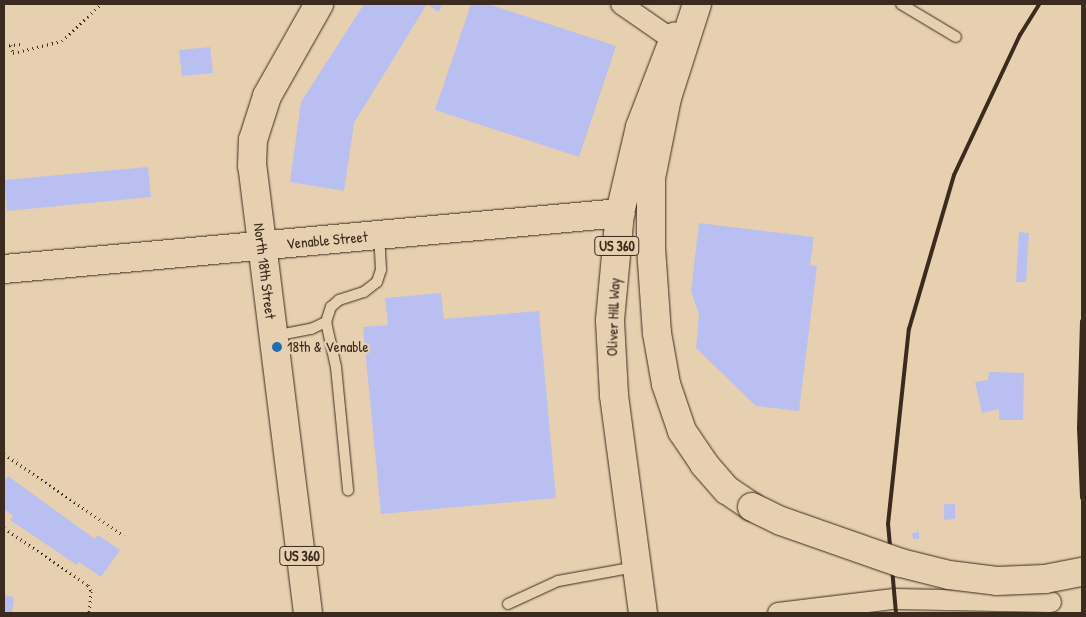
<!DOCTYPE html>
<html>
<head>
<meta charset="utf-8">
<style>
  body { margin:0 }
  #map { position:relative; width:1086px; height:617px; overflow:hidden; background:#e7d0b0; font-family:"Patrick Hand",sans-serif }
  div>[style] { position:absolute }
  .building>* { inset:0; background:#b9c0f1 }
  .path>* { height:3px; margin-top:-1.5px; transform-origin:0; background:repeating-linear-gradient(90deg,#3b2a1e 0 1px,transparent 0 5px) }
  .roads { filter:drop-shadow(0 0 1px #3b2a1e) drop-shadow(0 0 1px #3b2a1e) }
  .service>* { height:10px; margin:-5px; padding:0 5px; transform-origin:5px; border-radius:5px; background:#e7d0b0 }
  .minor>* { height:20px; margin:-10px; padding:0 10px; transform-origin:10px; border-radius:10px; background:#e7d0b0 }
  .secondary>* { height:28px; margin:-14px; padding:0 14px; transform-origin:14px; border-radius:14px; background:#e7d0b0 }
  .primary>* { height:28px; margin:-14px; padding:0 14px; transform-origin:14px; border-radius:14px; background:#e7d0b0 }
  .motorway>* { height:28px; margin:-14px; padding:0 14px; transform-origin:14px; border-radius:14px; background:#e7d0b0 }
  .rail>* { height:4px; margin:-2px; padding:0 2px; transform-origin:2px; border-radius:2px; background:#3b2a1e }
  .bridges { filter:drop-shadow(0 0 1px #3b2a1e) drop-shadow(0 0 1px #3b2a1e) }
  .motorway-bridge>* { height:28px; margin:-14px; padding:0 14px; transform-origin:14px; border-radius:14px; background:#e7d0b0 }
  .dots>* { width:14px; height:14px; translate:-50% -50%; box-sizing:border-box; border:2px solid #e7d0b0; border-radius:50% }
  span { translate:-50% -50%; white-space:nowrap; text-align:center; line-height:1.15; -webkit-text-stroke:4.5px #e7d0b0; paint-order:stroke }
  .shield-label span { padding:1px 4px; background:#e7d0b0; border:1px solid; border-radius:4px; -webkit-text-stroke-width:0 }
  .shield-label { font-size:14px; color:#3b2a1e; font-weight:700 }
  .street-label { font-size:15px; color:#3b2a1e }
  .poi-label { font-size:15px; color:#3b2a1e }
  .left { translate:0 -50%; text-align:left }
  .frame { position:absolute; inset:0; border:5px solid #3b2a1e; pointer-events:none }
</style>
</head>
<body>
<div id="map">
  <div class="building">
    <div style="clip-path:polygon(364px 4px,443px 4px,438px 12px,427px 4px,354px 123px,344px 191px,290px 182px,301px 102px)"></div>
    <div style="clip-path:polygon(471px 4px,488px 4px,616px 46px,579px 157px,435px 110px)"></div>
    <div style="clip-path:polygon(210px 47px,213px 73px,182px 76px,179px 50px)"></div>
    <div style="clip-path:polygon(148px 167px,151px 197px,7px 211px,4px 180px)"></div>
    <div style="clip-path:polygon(699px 223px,814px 237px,810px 265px,817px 266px,799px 411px,756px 406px,696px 348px,699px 315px,691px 291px)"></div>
    <div style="clip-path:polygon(1019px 232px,1029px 233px,1026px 282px,1016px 282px)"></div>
    <div style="clip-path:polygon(441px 293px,444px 319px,539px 311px,556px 498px,381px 514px,363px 327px,388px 325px,385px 298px)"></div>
    <div style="clip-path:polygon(989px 372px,1024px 373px,1023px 420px,999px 420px,999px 409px,982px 413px,975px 382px,988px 380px)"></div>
    <div style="clip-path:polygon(8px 476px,95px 539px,98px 535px,120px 550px,101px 577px,79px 562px,77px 565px,10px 520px,13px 516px,4px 509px,4px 482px)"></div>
    <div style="clip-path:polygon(944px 504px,955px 504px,955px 519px,944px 520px)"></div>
    <div style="clip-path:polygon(919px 532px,919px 539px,913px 539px,912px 533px)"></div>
    <div style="clip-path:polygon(4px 595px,14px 597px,12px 613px,4px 613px)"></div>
  </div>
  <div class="path">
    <div style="left:11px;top:45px;width:8px;rotate:76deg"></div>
    <div style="left:13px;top:53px;width:50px;rotate:-13.8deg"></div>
    <div style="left:62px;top:41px;width:54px;rotate:-43.5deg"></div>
    <div style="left:4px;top:46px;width:16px;rotate:-7deg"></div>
    <div style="left:4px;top:454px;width:145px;rotate:34.3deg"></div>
    <div style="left:4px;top:528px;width:102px;rotate:34.2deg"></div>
    <div style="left:88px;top:585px;width:7px;rotate:63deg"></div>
    <div style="left:91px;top:591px;width:22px;rotate:95deg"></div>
  </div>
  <div class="roads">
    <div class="service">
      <div style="left:901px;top:4px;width:64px;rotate:31deg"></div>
      <div style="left:326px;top:322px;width:46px;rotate:77.5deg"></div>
      <div style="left:336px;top:367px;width:124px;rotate:84.4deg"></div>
      <div style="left:274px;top:336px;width:38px;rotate:-11deg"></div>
      <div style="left:311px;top:329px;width:17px;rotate:-25deg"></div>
      <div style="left:326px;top:322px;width:16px;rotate:-72deg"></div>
      <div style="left:331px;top:307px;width:11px;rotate:-41deg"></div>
      <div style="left:339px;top:300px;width:26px;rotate:-18deg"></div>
      <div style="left:364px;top:292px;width:16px;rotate:-38deg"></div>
      <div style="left:377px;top:282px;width:13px;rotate:-72deg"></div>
      <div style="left:381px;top:270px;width:34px;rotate:-93deg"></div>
      <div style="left:508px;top:604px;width:55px;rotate:-24.7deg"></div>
      <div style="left:558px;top:581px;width:78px;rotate:-10.3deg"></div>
    </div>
    <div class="minor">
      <div style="left:621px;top:4px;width:63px;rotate:34.7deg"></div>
      <div style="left:778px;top:613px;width:117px;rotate:-6.9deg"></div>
      <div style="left:894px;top:599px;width:157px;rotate:1.1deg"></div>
    </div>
    <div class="secondary">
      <div style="left:4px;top:269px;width:619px;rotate:-5.19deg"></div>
    </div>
    <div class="primary">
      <div style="left:308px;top:613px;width:450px;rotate:-97.1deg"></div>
      <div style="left:252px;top:166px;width:26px;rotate:-88deg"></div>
      <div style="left:253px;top:140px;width:46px;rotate:-72.3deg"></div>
      <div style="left:267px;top:96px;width:106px;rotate:-60.5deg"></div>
      <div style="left:643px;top:613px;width:220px;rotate:-97.6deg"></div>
      <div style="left:614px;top:395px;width:75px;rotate:-93.1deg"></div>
      <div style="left:610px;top:320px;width:107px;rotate:-84.7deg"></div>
      <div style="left:620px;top:213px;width:88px;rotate:-76.9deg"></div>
      <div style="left:640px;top:127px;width:97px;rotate:-69deg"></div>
    </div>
    <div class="motorway">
      <div style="left:697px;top:4px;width:99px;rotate:107.7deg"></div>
      <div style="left:667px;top:98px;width:82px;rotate:101.3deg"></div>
      <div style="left:651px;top:178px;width:70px;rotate:90deg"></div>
      <div style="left:651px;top:248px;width:85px;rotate:86deg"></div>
      <div style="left:657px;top:333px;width:52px;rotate:80deg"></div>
      <div style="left:666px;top:384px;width:50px;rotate:71.2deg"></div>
      <div style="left:682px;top:431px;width:40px;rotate:56deg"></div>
      <div style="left:704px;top:464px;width:35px;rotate:49deg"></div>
      <div style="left:727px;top:490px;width:30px;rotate:34deg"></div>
    </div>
  </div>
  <div class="rail">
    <div style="left:1082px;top:321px;width:107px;rotate:91.6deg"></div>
    <div style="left:1079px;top:428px;width:70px;rotate:87.5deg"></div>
    <div style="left:896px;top:613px;width:89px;rotate:-95.1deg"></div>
    <div style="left:888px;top:524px;width:196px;rotate:-83.9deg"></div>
    <div style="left:909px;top:329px;width:160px;rotate:-73.7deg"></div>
    <div style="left:954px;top:175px;width:155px;rotate:-64.8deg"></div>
    <div style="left:1020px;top:35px;width:36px;rotate:-58deg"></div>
  </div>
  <div class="bridges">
    <div class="motorway-bridge">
      <div style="left:752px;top:507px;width:32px;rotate:26deg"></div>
      <div style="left:781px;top:521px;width:127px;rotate:19.3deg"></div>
      <div style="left:901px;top:563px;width:49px;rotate:14deg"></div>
      <div style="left:949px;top:575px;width:48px;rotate:7.1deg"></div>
      <div style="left:997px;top:581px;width:48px;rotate:-2.4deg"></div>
      <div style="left:1045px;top:579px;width:38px;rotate:-11deg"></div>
    </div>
  </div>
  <div class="dots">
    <div style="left:277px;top:347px;background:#1f6fb2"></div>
  </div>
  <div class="shield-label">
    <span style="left:617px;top:246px">US 360</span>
    <span style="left:302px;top:556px">US 360</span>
  </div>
  <div class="street-label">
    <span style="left:327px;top:240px;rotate:-5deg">Venable Street</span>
    <span style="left:265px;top:271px;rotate:83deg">North 18th Street</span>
    <span style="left:613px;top:317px;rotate:-88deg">Oliver Hill Way</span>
  </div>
  <div class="poi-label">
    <span class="left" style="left:287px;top:347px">18th &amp; Venable</span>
  </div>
  <div class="frame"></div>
</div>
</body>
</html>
